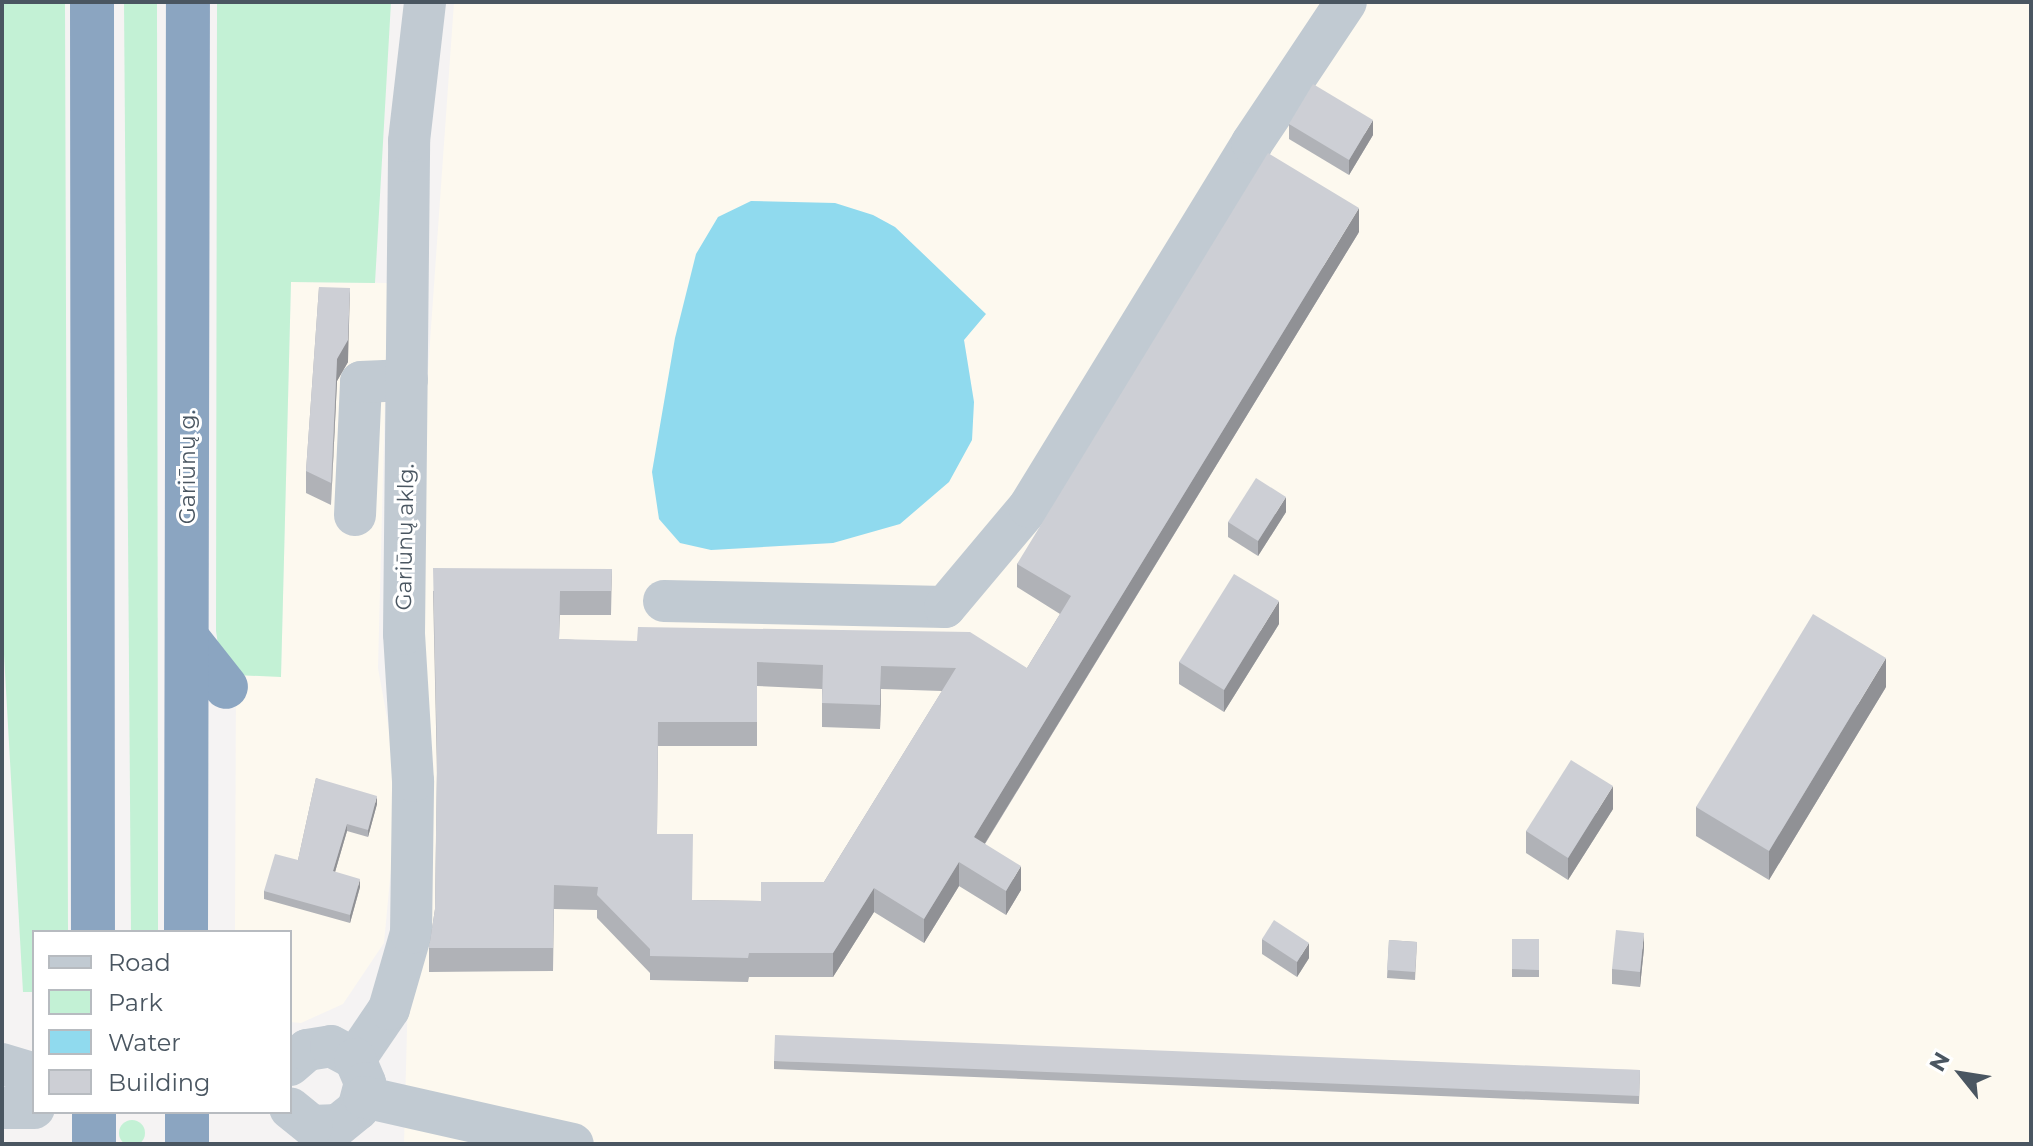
<!DOCTYPE html>
<html>
<head>
<meta charset="utf-8">
<style>
  body { margin:0 }
  #map { position:relative; width:2033px; height:1146px; overflow:hidden; background:#f5f3f3; font-family:Montserrat,sans-serif }
  div>[style] { position:absolute }
  .commercial>* { inset:0; background:#fdf9ef }
  .green>* { inset:0; background:#c3f1d5 }
  .round { border-radius:50% }
  .water>* { inset:0; background:#90daee }
  .minor>* { height:42px; margin:-21px; padding:0 21px; transform-origin:21px; border-radius:21px; background:#c1cad2 }
  .highway>* { height:44px; margin:-22px; padding:0 22px; transform-origin:22px; border-radius:22px; background:#8ba5c1 }
  .wall>* { inset:0; background:#b0b2b7 }
  .shaded-wall>* { inset:0; background:#909195 }
  .building>* { inset:0; background:#cdcfd5 }
  span { translate:-50% -50%; white-space:nowrap; text-align:center; line-height:1.15; -webkit-text-stroke:6px #fff; paint-order:stroke }
  .street-label { font-size:22px; color:#4a5661 }
  .frame { position:absolute; inset:0; border:4px solid #4a5661; pointer-events:none }
  .legend { position:absolute; left:32px; top:930px; width:260px; height:184px; box-sizing:border-box; background:#fff; border:2px solid #b7bbc0; margin:0; padding:10px 14px; list-style:none; font-size:24px; color:#4a5661 }
  .legend li { display:flex; align-items:center; gap:16px; height:40px }
  .legend b { width:40px; border:2px solid #b7bbc0 }
  .north { position:absolute; left:1921px; top:1034px; width:80px; height:80px; -webkit-text-stroke:6px #fff; paint-order:stroke; rotate:300deg; font-size:22px; font-weight:700; line-height:32px; text-align:center; color:#4a5661 }
  .north::after { content:''; display:block; margin:auto; width:28px; height:36px; background:#4a5661; clip-path:polygon(50% 0,100% 100%,50% 72%,0 100%) }
</style>
</head>
<body>
<div id="map">
  <div class="commercial">
    <div style="clip-path:polygon(evenodd,454px 2px,2031px 2px,2031px 1144px,404px 1144px,422px 455px,454px 2px,873px 215px,895px 227px,985px 314px,964px 340px,974px 402px,972px 440px,833px 543px,711px 550px,652px 472px,685px 305px,873px 215px)"></div>
    <div style="clip-path:polygon(291px 282px,388px 283px,378px 668px,399px 784px,384px 943px,343px 1004px,301px 1023px,290px 1022px,290px 932px,235px 932px,236px 675px,281px 676px)"></div>
  </div>
  <div class="green">
    <div style="clip-path:polygon(2px 2px,65px 2px,68px 932px,34px 932px,34px 992px,23px 992px,2px 619px)"></div>
    <div style="clip-path:polygon(124px 2px,157px 2px,158px 932px,131px 932px)"></div>
    <div style="clip-path:polygon(217px 2px,391px 2px,375px 283px,291px 282px,281px 677px,236px 675px,219px 651px,216px 631px)"></div>
    <div class="round" style="left:119px;top:1120px;width:26px;height:26px"></div>
  </div>
  <div class="water">
    <div style="clip-path:polygon(751px 201px,835px 203px,873px 215px,895px 227px,986px 314px,964px 340px,974px 402px,972px 440px,949px 482px,900px 524px,833px 543px,711px 550px,680px 543px,659px 519px,652px 472px,675px 338px,696px 254px,718px 217px)"></div>
  </div>
  <div class="minor">
    <div style="left:355px;top:515px;width:133px;rotate:-87.4deg"></div>
    <div style="left:361px;top:382px;width:46px;rotate:-2.5deg"></div>
    <div style="left:664px;top:601px;width:281px;rotate:1.2deg"></div>
    <div style="left:945px;top:607px;width:131px;rotate:-50deg"></div>
    <div style="left:1029px;top:507px;width:427px;rotate:-58.5deg"></div>
    <div style="left:1252px;top:143px;width:169px;rotate:-56.3deg"></div>
    <div style="left:355px;top:1059px;width:60px;rotate:-55.8deg"></div>
    <div style="left:389px;top:1009px;width:79px;rotate:-73.9deg"></div>
    <div style="left:411px;top:933px;width:152px;rotate:-89.2deg"></div>
    <div style="left:413px;top:781px;width:147px;rotate:-93.5deg"></div>
    <div style="left:404px;top:634px;width:493px;rotate:-89.4deg"></div>
    <div style="left:409px;top:141px;width:140px;rotate:-83.4deg"></div>
    <div style="left:2px;top:1064px;width:34px;rotate:17deg"></div>
    <div style="left:290px;top:1065px;width:23px;rotate:-41deg"></div>
    <div style="left:307px;top:1050px;width:24px;rotate:-9deg"></div>
    <div style="left:331px;top:1046px;width:27px;rotate:28deg"></div>
    <div style="left:355px;top:1059px;width:26px;rotate:67deg"></div>
    <div style="left:365px;top:1083px;width:27px;rotate:105deg"></div>
    <div style="left:358px;top:1109px;width:26px;rotate:141deg"></div>
    <div style="left:338px;top:1125px;width:26px;rotate:178deg"></div>
    <div style="left:312px;top:1126px;width:28px;rotate:-141deg"></div>
    <div style="left:364px;top:1097px;width:214px;rotate:12.7deg"></div>
    <div style="left:2px;top:1108px;width:32px"></div>
  </div>
  <div class="highway">
    <div style="left:92px;top:2px;width:930px;rotate:89.94deg"></div>
    <div style="left:188px;top:639px;width:61px;rotate:51.6deg"></div>
    <div style="left:186px;top:932px;width:930px;rotate:-89.88deg"></div>
    <div style="left:94px;top:1144px;width:32px;rotate:-90deg"></div>
    <div style="left:187px;top:1144px;width:32px;rotate:-90deg"></div>
  </div>
  <div class="wall">
    <div style="clip-path:polygon(1289px 124px,1373px 135px,1349px 175px,1289px 139px)"></div>
    <div style="clip-path:polygon(evenodd,1359px 232px,985px 844px,1021px 890px,1006px 915px,959px 886px,924px 943px,874px 912px,833px 977px,749px 977px,748px 982px,650px 980px,650px 973px,597px 918px,597px 910px,554px 909px,553px 971px,429px 972px,429px 948px,435px 909px,437px 773px,433px 591px,612px 569px,611px 615px,560px 615px,559px 639px,1027px 668px,1060px 614px,1017px 587px,1017px 564px,1359px 232px,757px 686px,822px 689px,822px 727px,880px 729px,881px 689px,942px 691px,824px 882px,761px 901px,692px 900px,657px 834px,658px 746px,757px 746px,757px 686px)"></div>
    <div style="clip-path:polygon(319px 287px,348px 362px,337px 381px,331px 505px,306px 493px,306px 471px)"></div>
    <div style="clip-path:polygon(1286px 512px,1258px 556px,1228px 537px,1228px 522px)"></div>
    <div style="clip-path:polygon(1279px 624px,1224px 712px,1179px 684px,1179px 662px)"></div>
    <div style="clip-path:polygon(1886px 687px,1769px 880px,1696px 836px,1696px 807px)"></div>
    <div style="clip-path:polygon(316px 778px,377px 804px,368px 837px,347px 831px,335px 872px,360px 887px,350px 923px,264px 899px,264px 891px,298px 860px)"></div>
    <div style="clip-path:polygon(1613px 809px,1568px 880px,1526px 853px,1526px 831px)"></div>
    <div style="clip-path:polygon(1262px 939px,1309px 958px,1297px 977px,1262px 954px)"></div>
    <div style="clip-path:polygon(1512px 939px,1539px 939px,1539px 977px,1512px 977px)"></div>
    <div style="clip-path:polygon(1389px 940px,1417px 942px,1415px 980px,1387px 978px)"></div>
    <div style="clip-path:polygon(1644px 948px,1640px 987px,1612px 984px,1612px 969px)"></div>
    <div style="clip-path:polygon(774px 1061px,1640px 1070px,1639px 1104px,774px 1069px)"></div>
  </div>
  <div class="shaded-wall">
    <div style="clip-path:polygon(1373px 120px,1373px 135px,1349px 175px,1349px 160px)"></div>
    <div style="clip-path:polygon(1359px 208px,1359px 232px,974px 861px,974px 837px)"></div>
    <div style="clip-path:polygon(350px 288px,348px 362px,337px 381px,331px 505px,337px 359px)"></div>
    <div style="clip-path:polygon(1286px 497px,1286px 512px,1258px 556px,1258px 541px)"></div>
    <div style="clip-path:polygon(1279px 601px,1279px 624px,1224px 712px,1224px 690px)"></div>
    <div style="clip-path:polygon(1886px 658px,1886px 687px,1769px 880px,1769px 851px)"></div>
    <div style="clip-path:polygon(881px 666px,881px 689px,880px 729px,880px 705px)"></div>
    <div style="clip-path:polygon(1613px 786px,1613px 809px,1568px 880px,1568px 858px)"></div>
    <div style="clip-path:polygon(377px 796px,377px 804px,368px 837px,368px 830px)"></div>
    <div style="clip-path:polygon(347px 824px,347px 831px,333px 879px,333px 871px)"></div>
    <div style="clip-path:polygon(959px 862px,959px 886px,924px 943px,924px 919px)"></div>
    <div style="clip-path:polygon(1021px 866px,1021px 890px,1006px 915px,1006px 891px)"></div>
    <div style="clip-path:polygon(360px 879px,360px 887px,350px 923px,350px 915px)"></div>
    <div style="clip-path:polygon(874px 888px,874px 912px,833px 977px,833px 953px)"></div>
    <div style="clip-path:polygon(1644px 933px,1644px 948px,1640px 987px,1640px 972px)"></div>
    <div style="clip-path:polygon(1309px 943px,1309px 958px,1297px 977px,1297px 962px)"></div>
  </div>
  <div class="building">
    <div style="clip-path:polygon(1313px 84px,1373px 120px,1349px 160px,1289px 124px)"></div>
    <div style="clip-path:polygon(evenodd,1268px 153px,1359px 208px,974px 837px,1021px 866px,1006px 891px,959px 862px,924px 919px,874px 888px,833px 953px,749px 953px,748px 958px,650px 956px,650px 949px,597px 895px,598px 887px,554px 885px,553px 948px,429px 948px,435px 909px,437px 757px,433px 568px,612px 569px,611px 591px,560px 591px,559px 639px,637px 641px,638px 627px,970px 632px,1027px 668px,1071px 596px,1017px 564px,1268px 153px,757px 662px,823px 665px,822px 703px,880px 705px,881px 666px,956px 668px,824px 882px,761px 882px,761px 901px,692px 900px,693px 834px,657px 834px,658px 722px,757px 722px,757px 662px)"></div>
    <div style="clip-path:polygon(319px 287px,350px 288px,348px 340px,337px 359px,331px 483px,306px 471px)"></div>
    <div style="clip-path:polygon(1256px 478px,1286px 497px,1258px 541px,1228px 522px)"></div>
    <div style="clip-path:polygon(1234px 574px,1279px 601px,1224px 690px,1179px 662px)"></div>
    <div style="clip-path:polygon(1813px 614px,1886px 658px,1769px 851px,1696px 807px)"></div>
    <div style="clip-path:polygon(1571px 760px,1613px 786px,1568px 858px,1526px 831px)"></div>
    <div style="clip-path:polygon(316px 778px,377px 796px,368px 830px,347px 824px,333px 871px,360px 879px,350px 915px,264px 891px,275px 854px,298px 860px)"></div>
    <div style="clip-path:polygon(1274px 920px,1309px 943px,1297px 962px,1262px 939px)"></div>
    <div style="clip-path:polygon(1616px 930px,1644px 933px,1640px 972px,1612px 969px)"></div>
    <div style="clip-path:polygon(1512px 939px,1539px 939px,1539px 970px,1512px 969px)"></div>
    <div style="clip-path:polygon(1389px 940px,1417px 942px,1415px 972px,1387px 970px)"></div>
    <div style="clip-path:polygon(775px 1035px,1640px 1070px,1639px 1096px,774px 1061px)"></div>
  </div>
  <div class="street-label">
    <span style="left:188px;top:467px;rotate:-90deg">Gariūnų g.</span>
    <span style="left:405px;top:537px;rotate:-89deg">Gariūnų aklg.</span>
  </div>
  <div class="frame"></div>
  <ul class="legend">
  <li><b style="height:10px;background:#c1cad2"></b>Road</li>
  <li><b style="height:22px;background:#c3f1d5"></b>Park</li>
  <li><b style="height:22px;background:#90daee"></b>Water</li>
  <li><b style="height:22px;background:#cdcfd5"></b>Building</li>
  </ul>
  <div class="north">N</div>
</div>
</body>
</html>
